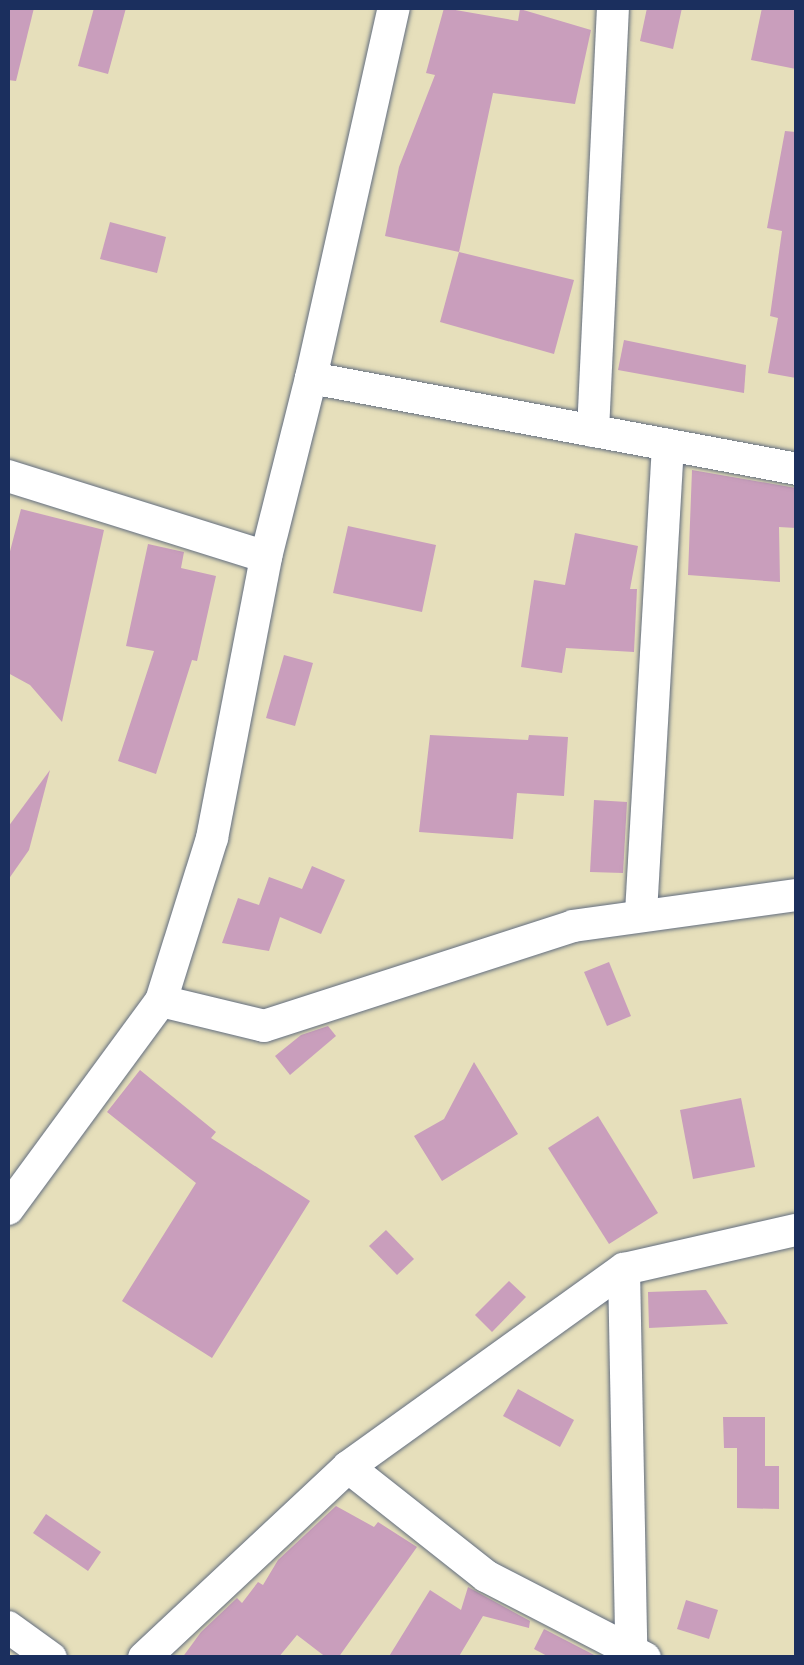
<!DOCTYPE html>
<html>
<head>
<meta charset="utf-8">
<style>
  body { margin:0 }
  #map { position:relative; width:804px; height:1665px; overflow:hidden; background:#e6dfbb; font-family:"Libre Caslon Text",serif }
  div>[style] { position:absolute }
  .building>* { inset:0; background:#c99ebc }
  .roads { filter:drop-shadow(0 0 2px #626d7f) drop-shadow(0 0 2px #626d7f) }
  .minor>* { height:32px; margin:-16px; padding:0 16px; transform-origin:16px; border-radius:16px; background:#fff }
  span { translate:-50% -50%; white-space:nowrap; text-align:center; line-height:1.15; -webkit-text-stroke:8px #f6f6f2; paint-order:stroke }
  .frame { position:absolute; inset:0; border:10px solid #1b2f5e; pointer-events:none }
</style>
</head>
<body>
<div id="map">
  <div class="building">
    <div style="clip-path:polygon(8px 8px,34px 8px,16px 81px,8px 80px)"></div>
    <div style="clip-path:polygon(94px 8px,126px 8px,108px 74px,78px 66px)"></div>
    <div style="clip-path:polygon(444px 8px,518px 21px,520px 9px,591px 30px,575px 104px,493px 93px,459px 252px,385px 236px,399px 167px,435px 75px,426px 73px)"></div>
    <div style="clip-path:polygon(647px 8px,682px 8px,673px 49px,640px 41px)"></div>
    <div style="clip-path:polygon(762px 8px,796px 8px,796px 69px,751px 60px)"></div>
    <div style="clip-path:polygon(785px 131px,796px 132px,796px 378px,768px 373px,778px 318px,770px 316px,782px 231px,767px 228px)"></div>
    <div style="clip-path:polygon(110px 222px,166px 237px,157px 273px,100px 259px)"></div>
    <div style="clip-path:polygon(459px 252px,574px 280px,554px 354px,440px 322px)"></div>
    <div style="clip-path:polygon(624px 340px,746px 365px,744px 393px,618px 370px)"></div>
    <div style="clip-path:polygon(692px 470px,796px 488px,796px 528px,779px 527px,780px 582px,688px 575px)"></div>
    <div style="clip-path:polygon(21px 509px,104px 530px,62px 722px,30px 685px,8px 673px,8px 559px)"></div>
    <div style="clip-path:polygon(348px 526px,436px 545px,422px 612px,333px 593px)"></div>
    <div style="clip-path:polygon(575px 533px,638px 546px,630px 589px,637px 589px,634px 652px,566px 648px,562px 673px,521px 667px,534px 580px,565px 585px)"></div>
    <div style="clip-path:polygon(148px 544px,184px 552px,181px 568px,216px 576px,197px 661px,192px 660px,156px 774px,118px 761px,154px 651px,126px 646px)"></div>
    <div style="clip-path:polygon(284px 655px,313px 663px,295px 726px,266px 718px)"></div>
    <div style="clip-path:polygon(430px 735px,528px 740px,529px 735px,568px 737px,564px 796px,517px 793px,513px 839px,419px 832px)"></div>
    <div style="clip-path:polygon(50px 770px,29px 850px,8px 880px,8px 827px)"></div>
    <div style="clip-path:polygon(594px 800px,627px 802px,623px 873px,590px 872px)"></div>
    <div style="clip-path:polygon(312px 866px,345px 880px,321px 934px,280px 917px,269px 951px,222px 943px,238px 898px,259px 905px,269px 877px,302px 889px)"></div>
    <div style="clip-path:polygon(609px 962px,631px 1016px,607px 1026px,584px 972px)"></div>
    <div style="clip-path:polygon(328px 1026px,336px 1036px,290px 1075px,275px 1056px,301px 1035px)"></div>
    <div style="clip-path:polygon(474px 1062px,518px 1134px,442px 1181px,414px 1136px,444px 1119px)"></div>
    <div style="clip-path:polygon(140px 1070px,216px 1132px,211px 1138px,310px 1201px,212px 1358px,122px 1301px,196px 1183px,107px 1112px)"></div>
    <div style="clip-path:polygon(741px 1098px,755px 1167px,693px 1179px,680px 1110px)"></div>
    <div style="clip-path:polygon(598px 1116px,658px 1213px,609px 1244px,548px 1148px)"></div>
    <div style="clip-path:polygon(386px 1230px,414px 1259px,397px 1275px,369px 1246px)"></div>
    <div style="clip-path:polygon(509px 1281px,526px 1297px,492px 1332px,475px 1315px)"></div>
    <div style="clip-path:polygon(706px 1290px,728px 1324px,649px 1328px,648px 1292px)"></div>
    <div style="clip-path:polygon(518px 1389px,574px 1420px,560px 1447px,503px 1416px)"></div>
    <div style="clip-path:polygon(723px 1417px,765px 1417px,765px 1466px,779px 1466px,779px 1509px,737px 1508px,737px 1448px,724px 1448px)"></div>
    <div style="clip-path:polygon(336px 1506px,374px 1527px,378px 1522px,417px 1547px,338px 1658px,327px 1658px,297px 1635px,278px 1658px,182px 1658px,201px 1632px,237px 1598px,242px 1603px,258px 1582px,263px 1585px,278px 1560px)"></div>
    <div style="clip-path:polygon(46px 1514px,101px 1552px,88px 1571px,33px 1533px)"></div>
    <div style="clip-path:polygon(468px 1587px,530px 1621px,529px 1628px,483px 1616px,458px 1658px,388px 1658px,430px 1590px,461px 1610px)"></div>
    <div style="clip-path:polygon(686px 1600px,718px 1610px,709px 1639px,677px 1629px)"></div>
    <div style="clip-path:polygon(544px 1629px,600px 1658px,551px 1658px,534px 1649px)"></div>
  </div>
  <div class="roads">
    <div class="minor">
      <div style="left:311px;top:378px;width:493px;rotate:10.6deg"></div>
      <div style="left:593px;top:431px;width:423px;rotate:-87.3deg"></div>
      <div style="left:8px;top:476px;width:270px;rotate:17.4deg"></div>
      <div style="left:641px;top:913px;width:469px;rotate:-86.7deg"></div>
      <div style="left:161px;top:1001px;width:106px;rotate:13.6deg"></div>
      <div style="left:264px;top:1026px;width:325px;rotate:-17.9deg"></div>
      <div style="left:573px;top:926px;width:225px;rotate:-7.9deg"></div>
      <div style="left:8px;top:1209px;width:258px;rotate:-53.7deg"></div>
      <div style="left:161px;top:1001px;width:171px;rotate:-72.6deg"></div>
      <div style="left:212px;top:838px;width:286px;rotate:-79.1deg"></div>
      <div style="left:266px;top:557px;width:185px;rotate:-75.9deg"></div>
      <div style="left:311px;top:378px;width:379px;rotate:-77.4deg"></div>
      <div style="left:624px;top:1269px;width:379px;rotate:88.9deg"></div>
      <div style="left:348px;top:1467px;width:176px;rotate:38.3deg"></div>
      <div style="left:486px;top:1576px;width:179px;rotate:27.3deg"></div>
      <div style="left:8px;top:1627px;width:53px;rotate:35.8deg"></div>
      <div style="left:144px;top:1658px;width:279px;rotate:-43.1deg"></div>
      <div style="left:348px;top:1467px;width:340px;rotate:-35.7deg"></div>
      <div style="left:624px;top:1269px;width:176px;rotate:-12.8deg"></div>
    </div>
  </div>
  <div class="frame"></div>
</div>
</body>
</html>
